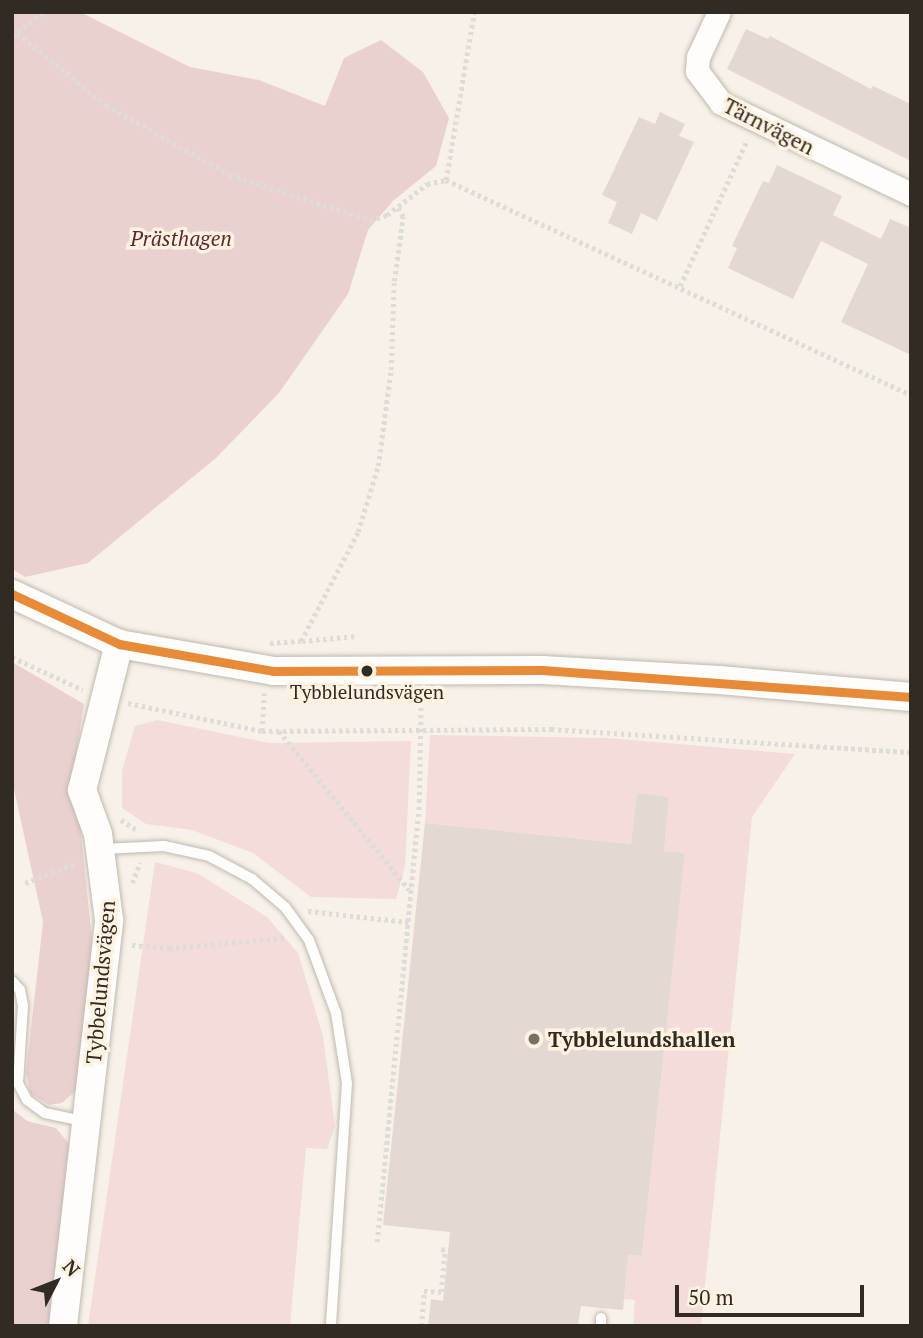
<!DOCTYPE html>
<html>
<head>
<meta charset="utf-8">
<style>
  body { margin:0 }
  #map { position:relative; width:923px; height:1338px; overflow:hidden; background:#f8f1e7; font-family:"PT Serif",serif }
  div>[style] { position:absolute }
  .green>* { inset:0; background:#f3dcda }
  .forest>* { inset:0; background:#ead1cf }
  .building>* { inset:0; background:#e3d9d2 }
  .path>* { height:4.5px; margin-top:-2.25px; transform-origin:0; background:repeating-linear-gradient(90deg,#dedcd9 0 3.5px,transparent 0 7px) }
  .roads { filter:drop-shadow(0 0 2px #bfb9b1) drop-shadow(0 0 2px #bfb9b1) }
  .service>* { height:10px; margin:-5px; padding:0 5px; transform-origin:5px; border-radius:5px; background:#fefdfb }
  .minor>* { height:23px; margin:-11.5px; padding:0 11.5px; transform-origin:11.5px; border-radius:11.5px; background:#fefdfb }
  .tertiary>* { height:28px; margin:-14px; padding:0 14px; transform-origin:14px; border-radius:14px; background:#fefdfb }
  .bus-1>* { height:9px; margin:-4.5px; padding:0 4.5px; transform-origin:4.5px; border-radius:4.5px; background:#e78b38 }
  .dots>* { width:19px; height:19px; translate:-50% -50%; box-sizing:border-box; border:4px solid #fef2e1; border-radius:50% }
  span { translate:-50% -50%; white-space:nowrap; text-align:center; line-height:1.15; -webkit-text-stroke:7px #fef2e1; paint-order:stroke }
  .bus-label { font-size:19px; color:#312b23 }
  .street-label { font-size:21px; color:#312b23 }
  .park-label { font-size:21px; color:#5d2934; font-style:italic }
  .poi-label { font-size:21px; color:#312b23; font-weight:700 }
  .left { translate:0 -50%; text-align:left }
  .frame { position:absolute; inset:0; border:14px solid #312b23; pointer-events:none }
  .north { position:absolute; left:21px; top:1247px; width:70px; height:70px; -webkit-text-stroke:5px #fef2e1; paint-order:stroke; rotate:48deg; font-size:19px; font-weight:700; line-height:28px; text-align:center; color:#312b23 }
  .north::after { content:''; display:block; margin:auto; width:24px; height:32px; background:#312b23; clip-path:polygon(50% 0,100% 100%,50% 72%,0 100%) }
  .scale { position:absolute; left:675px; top:1285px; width:189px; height:32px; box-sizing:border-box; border:4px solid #312b23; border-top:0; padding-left:9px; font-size:21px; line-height:24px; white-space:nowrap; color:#312b23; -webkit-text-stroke:5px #fef2e1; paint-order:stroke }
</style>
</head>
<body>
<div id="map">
  <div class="green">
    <div style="clip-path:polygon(157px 720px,269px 743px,411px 741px,405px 866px,396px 899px,311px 897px,253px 853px,192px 830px,146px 824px,122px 808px,122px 771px,135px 726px)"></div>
    <div style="clip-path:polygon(430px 735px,607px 738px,795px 754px,752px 817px,701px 1326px,633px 1326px,635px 1300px,624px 1299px,628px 1255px,642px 1256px,685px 853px,664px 851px,669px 797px,637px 794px,631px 844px,425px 823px)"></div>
    <div style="clip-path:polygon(155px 862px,197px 873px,267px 917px,298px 953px,323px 1036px,335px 1126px,327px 1149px,306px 1148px,290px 1326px,88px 1326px)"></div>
  </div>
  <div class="forest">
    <div style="clip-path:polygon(12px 12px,80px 12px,190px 67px,259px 80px,325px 106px,344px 58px,381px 40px,423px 72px,449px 118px,436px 166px,393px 201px,368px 230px,348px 294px,279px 393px,216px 458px,88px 563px,25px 577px,12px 569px)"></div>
    <div style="clip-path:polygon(12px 662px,84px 704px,74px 767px,92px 940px,78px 1089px,62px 1103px,49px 1105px,30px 1093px,26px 1073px,43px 922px,12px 780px)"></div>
    <div style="clip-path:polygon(12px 1109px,27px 1121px,56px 1128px,69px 1144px,51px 1326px,12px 1326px)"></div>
  </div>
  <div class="building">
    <div style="clip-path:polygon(746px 29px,768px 39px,770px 36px,871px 89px,873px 86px,911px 104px,911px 161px,727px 69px)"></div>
    <div style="clip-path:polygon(660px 112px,685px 124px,679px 136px,694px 142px,657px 221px,641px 213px,632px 234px,608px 223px,617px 202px,602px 195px,639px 117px,655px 124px)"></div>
    <div style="clip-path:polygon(777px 165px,842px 196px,833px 215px,881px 239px,890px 219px,911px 228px,911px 355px,841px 322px,868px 264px,821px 241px,793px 299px,728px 268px,737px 248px,732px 246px,763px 181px,769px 183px)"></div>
    <div style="clip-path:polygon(637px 793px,669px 797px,664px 851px,685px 853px,642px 1256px,628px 1255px,623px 1310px,581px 1306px,578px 1326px,428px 1326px,431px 1299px,443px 1301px,450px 1232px,383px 1225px,425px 823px,631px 844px)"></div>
  </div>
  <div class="path">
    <div style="left:12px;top:29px;width:121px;rotate:39deg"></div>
    <div style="left:106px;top:105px;width:142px;rotate:29.4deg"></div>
    <div style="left:230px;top:175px;width:147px;rotate:17.8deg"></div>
    <div style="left:370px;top:220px;width:18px;rotate:-16deg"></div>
    <div style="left:387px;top:215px;width:51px;rotate:-37.8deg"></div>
    <div style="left:427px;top:184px;width:19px;rotate:-12deg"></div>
    <div style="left:446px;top:180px;width:512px;rotate:24.81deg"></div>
    <div style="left:12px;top:36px;width:41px;rotate:-36deg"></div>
    <div style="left:446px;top:180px;width:170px;rotate:-80.5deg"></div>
    <div style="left:680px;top:286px;width:161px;rotate:-65.3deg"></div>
    <div style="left:302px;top:641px;width:54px;rotate:-5.3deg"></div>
    <div style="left:270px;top:643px;width:31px;rotate:-4deg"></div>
    <div style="left:301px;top:641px;width:123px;rotate:-62.4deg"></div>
    <div style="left:358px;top:532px;width:69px;rotate:-73.1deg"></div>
    <div style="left:378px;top:466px;width:97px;rotate:-82.3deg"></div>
    <div style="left:391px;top:370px;width:89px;rotate:-88.1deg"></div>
    <div style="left:394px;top:281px;width:65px;rotate:-82deg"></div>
    <div style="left:403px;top:217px;width:10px;rotate:-119deg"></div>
    <div style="left:12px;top:657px;width:78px;rotate:24.9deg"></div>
    <div style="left:128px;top:703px;width:137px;rotate:11.8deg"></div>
    <div style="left:262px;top:731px;width:289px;rotate:-0.4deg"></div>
    <div style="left:551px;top:729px;width:361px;rotate:3.7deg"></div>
    <div style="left:262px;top:731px;width:38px;rotate:-87deg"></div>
    <div style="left:279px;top:731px;width:205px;rotate:50.6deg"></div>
    <div style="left:121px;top:820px;width:19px;rotate:32deg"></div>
    <div style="left:25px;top:883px;width:55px;rotate:-21.4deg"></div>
    <div style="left:132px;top:883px;width:22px;rotate:-68deg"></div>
    <div style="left:308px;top:911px;width:101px;rotate:6.3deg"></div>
    <div style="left:132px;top:945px;width:37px;rotate:5deg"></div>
    <div style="left:169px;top:948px;width:117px;rotate:-4.9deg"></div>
    <div style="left:377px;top:1242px;width:442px;rotate:-84.5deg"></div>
    <div style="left:419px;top:802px;width:101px;rotate:-88.9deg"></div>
    <div style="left:421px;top:1326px;width:35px;rotate:-85deg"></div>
    <div style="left:424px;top:1291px;width:17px;rotate:3deg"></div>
    <div style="left:441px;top:1292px;width:42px;rotate:-84.6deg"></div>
    <div style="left:445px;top:1250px;width:7px;rotate:180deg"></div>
  </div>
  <div class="roads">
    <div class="service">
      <div style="left:102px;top:849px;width:62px;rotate:-2.8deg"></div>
      <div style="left:164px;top:846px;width:46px;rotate:12.5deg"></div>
      <div style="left:209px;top:856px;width:49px;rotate:28.1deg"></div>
      <div style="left:252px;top:879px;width:43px;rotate:40.3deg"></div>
      <div style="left:285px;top:907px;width:41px;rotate:54deg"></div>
      <div style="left:309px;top:940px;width:78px;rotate:69.7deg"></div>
      <div style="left:336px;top:1013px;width:71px;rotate:81.1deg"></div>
      <div style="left:347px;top:1083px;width:244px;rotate:93.8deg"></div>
      <div style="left:12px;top:981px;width:12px;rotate:48deg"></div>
      <div style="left:20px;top:990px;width:16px;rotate:79deg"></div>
      <div style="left:23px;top:1006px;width:77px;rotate:93.7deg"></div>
      <div style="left:18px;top:1083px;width:19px;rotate:62deg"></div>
      <div style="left:27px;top:1100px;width:22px;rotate:36deg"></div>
      <div style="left:45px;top:1113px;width:40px;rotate:12deg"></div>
      <div style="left:601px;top:1326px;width:8px;rotate:-90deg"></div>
    </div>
    <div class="minor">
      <div style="left:719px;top:12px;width:50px;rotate:115deg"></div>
      <div style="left:698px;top:57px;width:14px;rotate:94deg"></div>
      <div style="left:697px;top:71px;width:40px;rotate:53deg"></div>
      <div style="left:721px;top:103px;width:211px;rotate:25.6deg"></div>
    </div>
    <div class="tertiary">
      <div style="left:12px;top:594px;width:118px;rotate:25deg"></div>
      <div style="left:119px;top:644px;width:156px;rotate:9.9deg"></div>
      <div style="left:273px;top:671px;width:269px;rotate:-0.2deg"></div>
      <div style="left:542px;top:670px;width:178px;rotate:3.2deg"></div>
      <div style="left:720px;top:680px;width:192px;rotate:5.1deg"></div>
      <div style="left:63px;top:1326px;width:409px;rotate:-83.5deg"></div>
      <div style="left:109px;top:920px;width:87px;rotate:-97.3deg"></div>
      <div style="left:98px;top:834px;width:47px;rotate:-110deg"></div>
      <div style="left:82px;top:790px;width:151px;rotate:-75.8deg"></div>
    </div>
  </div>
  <div class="bus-1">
    <div style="left:12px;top:594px;width:118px;rotate:25deg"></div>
    <div style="left:119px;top:644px;width:156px;rotate:9.9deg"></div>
    <div style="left:273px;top:671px;width:269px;rotate:-0.2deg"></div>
    <div style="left:542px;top:670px;width:370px;rotate:4.2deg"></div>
  </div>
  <div class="dots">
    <div style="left:367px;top:671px;background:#312b23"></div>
    <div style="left:534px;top:1039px;background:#777068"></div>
  </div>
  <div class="bus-label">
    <span style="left:367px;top:692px">Tybblelundsvägen</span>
  </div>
  <div class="street-label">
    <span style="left:769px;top:126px;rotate:27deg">Tärnvägen</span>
    <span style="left:100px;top:982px;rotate:-85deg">Tybbelundsvägen</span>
  </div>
  <div class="park-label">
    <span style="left:181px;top:238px">Prästhagen</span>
  </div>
  <div class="poi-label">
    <span class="left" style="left:548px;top:1039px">Tybblelundshallen</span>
  </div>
  <div class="frame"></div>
  <div class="north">N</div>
  <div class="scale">50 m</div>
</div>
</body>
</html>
